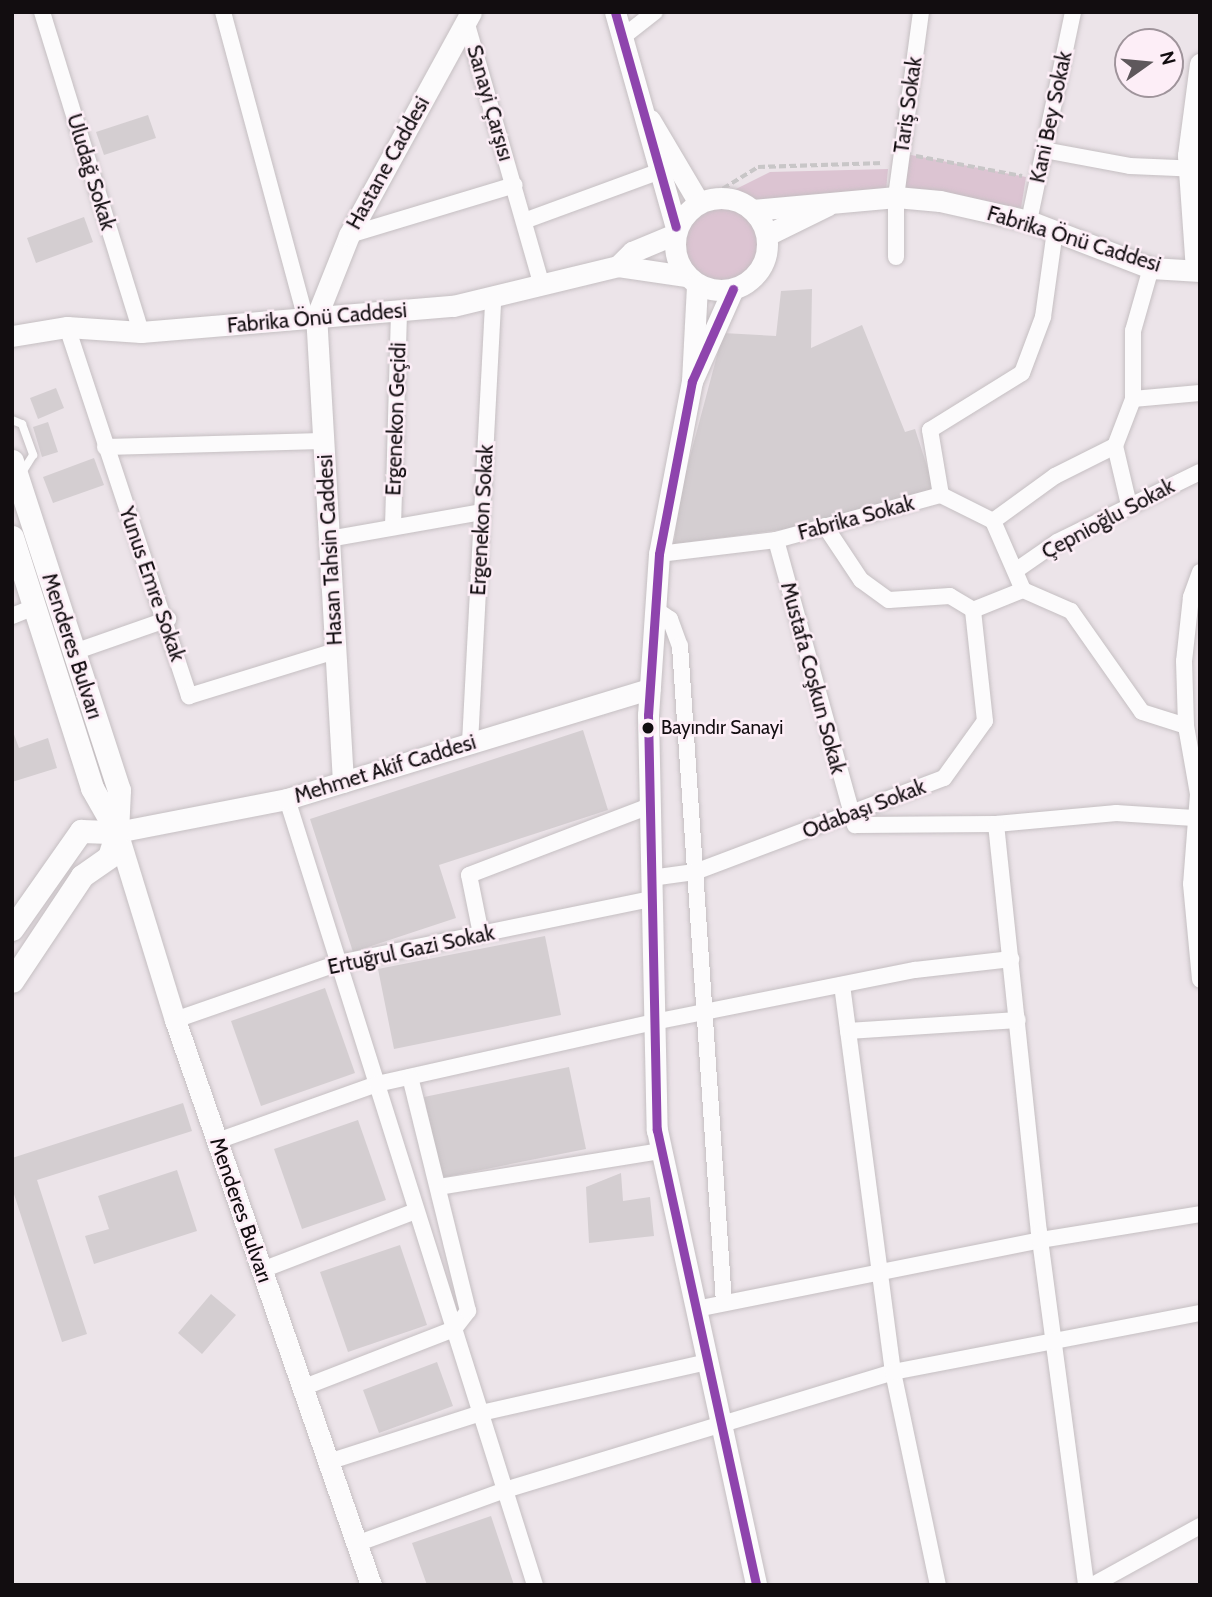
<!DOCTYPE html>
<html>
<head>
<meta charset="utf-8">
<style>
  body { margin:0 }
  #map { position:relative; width:1212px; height:1597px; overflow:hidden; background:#ece4e9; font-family:Cabin,sans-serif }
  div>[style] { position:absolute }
  .green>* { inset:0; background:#dcc4d2 }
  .round { border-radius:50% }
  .building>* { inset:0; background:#d4ced1 }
  .path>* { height:3.5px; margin-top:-1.75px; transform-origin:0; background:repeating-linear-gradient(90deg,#c8c6c7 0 7px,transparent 0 10.5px) }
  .roads { filter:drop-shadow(0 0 2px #c5bfc2) drop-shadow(0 0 2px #c5bfc2) }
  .service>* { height:8px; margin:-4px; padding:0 4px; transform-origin:4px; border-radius:4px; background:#fcfbfc }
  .minor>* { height:16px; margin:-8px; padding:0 8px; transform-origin:8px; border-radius:8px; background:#fcfbfc }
  .tertiary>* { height:21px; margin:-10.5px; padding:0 10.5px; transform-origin:10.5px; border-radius:10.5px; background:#fcfbfc }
  .tertiary>.ring { margin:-10.5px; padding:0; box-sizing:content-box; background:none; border:21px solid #fcfbfc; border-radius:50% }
  .secondary>* { height:23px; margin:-11.5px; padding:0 11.5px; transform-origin:11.5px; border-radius:11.5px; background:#fcfbfc }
  .bus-1>* { height:9px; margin:-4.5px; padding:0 4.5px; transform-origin:4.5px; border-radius:4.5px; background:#8e44ad }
  .dots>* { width:19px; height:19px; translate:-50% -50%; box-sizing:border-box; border:4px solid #fdeef7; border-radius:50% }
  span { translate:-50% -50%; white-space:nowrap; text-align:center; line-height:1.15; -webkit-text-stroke:5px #fdeef7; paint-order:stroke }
  .bus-label { font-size:19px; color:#120d10 }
  .left { translate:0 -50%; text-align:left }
  .street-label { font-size:21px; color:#120d10 }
  .frame { position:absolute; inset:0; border:14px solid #120d10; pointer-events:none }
  .north { position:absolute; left:1114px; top:28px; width:70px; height:70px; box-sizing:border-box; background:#fdeef7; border:2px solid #9f949b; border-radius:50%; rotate:75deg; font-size:19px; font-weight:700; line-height:28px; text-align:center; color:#120d10 }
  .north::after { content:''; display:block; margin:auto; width:24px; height:32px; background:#5e585c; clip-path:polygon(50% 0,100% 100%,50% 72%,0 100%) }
</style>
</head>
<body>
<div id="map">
  <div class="green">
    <div style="clip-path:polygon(906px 154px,1026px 177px,1021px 208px,900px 187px)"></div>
    <div style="clip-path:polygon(888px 169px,886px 191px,774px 204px,730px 192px,770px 172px)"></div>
    <div class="round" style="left:686px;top:209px;width:72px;height:72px"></div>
  </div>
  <div class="building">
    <div style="clip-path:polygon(148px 115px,156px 138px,104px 155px,96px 132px)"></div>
    <div style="clip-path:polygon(84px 217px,93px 242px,36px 263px,27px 238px)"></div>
    <div style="clip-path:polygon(812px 289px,811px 348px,862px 325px,905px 432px,915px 429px,935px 491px,801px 527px,674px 544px,680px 494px,723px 333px,776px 336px,781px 291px)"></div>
    <div style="clip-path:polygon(56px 388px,64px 408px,38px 419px,30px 398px)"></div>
    <div style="clip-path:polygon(48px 422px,58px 452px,42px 457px,33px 427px)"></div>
    <div style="clip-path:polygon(94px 458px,104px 485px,53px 503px,43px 477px)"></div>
    <div style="clip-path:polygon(12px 729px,19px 748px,48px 738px,57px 768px,12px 782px)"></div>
    <div style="clip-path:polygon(583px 730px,608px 810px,439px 865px,456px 918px,353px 952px,310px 819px)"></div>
    <div style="clip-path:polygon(545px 936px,561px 1015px,394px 1049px,378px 969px)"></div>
    <div style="clip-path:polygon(325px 988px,355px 1073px,261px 1106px,231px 1021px)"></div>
    <div style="clip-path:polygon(569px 1067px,586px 1149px,441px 1178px,424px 1097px)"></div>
    <div style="clip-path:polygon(183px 1103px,192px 1131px,37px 1180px,87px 1334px,62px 1342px,12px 1188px,12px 1158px)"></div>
    <div style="clip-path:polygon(358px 1120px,386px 1200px,302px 1229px,274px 1149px)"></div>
    <div style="clip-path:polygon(177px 1170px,197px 1231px,94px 1264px,85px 1236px,109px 1229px,98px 1196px)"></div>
    <div style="clip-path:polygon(621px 1173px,623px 1201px,650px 1197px,654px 1236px,589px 1243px,586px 1187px)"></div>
    <div style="clip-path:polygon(400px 1245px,427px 1325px,348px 1352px,320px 1272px)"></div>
    <div style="clip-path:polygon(211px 1294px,236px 1315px,202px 1354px,178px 1333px)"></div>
    <div style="clip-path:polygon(437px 1362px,453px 1406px,379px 1433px,363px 1390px)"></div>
    <div style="clip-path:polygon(491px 1516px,514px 1585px,427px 1585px,412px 1543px)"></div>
  </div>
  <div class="path">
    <div style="left:916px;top:156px;width:108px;rotate:10.7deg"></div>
    <div style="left:714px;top:194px;width:52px;rotate:-31.5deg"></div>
    <div style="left:758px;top:167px;width:126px;rotate:-1.8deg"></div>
  </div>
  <div class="roads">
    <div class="service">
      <div style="left:12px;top:420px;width:11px;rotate:22deg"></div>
      <div style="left:22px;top:424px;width:33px;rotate:70deg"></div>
      <div style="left:33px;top:455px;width:22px;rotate:122deg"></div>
    </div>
    <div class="minor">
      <div style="left:42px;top:12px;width:335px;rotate:72.8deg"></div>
      <div style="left:223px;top:12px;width:318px;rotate:74.9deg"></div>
      <div style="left:466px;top:21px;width:276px;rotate:74deg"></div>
      <div style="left:624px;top:36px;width:39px;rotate:-38deg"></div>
      <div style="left:1044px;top:150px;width:87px;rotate:10.5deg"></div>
      <div style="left:1130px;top:166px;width:70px;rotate:2.5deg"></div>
      <div style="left:524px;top:221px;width:143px;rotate:-20.1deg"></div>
      <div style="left:1029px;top:221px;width:214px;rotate:-78.1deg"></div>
      <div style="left:349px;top:235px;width:173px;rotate:-16.8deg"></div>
      <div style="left:896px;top:257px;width:60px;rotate:-90deg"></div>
      <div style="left:896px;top:197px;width:187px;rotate:-82.3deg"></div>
      <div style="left:67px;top:327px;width:389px;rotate:71.7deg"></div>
      <div style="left:189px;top:696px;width:153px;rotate:-17.1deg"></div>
      <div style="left:1133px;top:399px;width:67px;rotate:-5.1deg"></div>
      <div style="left:105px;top:447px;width:218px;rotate:-1.6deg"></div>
      <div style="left:941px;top:495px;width:66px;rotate:-99.6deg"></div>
      <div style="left:930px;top:430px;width:108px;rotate:-31.8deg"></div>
      <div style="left:1022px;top:373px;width:60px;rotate:-69.4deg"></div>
      <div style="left:1043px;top:317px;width:87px;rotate:-82.1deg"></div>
      <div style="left:1129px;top:505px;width:61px;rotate:-103.3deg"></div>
      <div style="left:1115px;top:446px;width:50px;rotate:-69deg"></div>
      <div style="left:1133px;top:399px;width:68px;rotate:-90deg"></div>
      <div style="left:1133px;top:331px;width:66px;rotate:-74.1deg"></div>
      <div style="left:993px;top:521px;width:77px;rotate:-36deg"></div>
      <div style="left:1055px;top:476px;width:67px;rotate:-26.6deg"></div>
      <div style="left:825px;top:526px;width:65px;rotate:56.3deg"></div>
      <div style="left:861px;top:580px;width:34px;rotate:36deg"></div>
      <div style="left:889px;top:600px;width:61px;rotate:-3.8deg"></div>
      <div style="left:950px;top:596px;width:27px;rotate:31deg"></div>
      <div style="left:973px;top:610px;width:54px;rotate:-21.8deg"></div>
      <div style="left:393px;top:527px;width:216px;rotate:-88.4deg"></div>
      <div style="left:329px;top:539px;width:155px;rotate:-10deg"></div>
      <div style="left:776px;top:540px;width:296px;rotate:74.5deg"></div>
      <div style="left:855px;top:825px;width:141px;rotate:-0.4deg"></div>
      <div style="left:996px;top:824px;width:121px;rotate:-5.2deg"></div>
      <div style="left:1116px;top:813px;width:78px;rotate:3.7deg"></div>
      <div style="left:659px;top:554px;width:118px;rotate:-6.8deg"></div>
      <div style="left:776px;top:540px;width:171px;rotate:-15.3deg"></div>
      <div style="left:941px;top:495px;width:58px;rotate:26.6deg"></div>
      <div style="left:993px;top:521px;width:75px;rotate:66.5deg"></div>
      <div style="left:1023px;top:590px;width:52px;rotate:23.6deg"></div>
      <div style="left:1071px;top:611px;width:123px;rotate:54.9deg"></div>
      <div style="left:1142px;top:712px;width:46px;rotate:17.7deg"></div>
      <div style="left:1018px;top:569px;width:47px;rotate:-34.7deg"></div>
      <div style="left:1057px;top:542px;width:159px;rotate:-26.1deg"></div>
      <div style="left:1200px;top:572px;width:27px;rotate:110deg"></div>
      <div style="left:1191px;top:597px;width:64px;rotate:96.2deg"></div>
      <div style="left:1184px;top:661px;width:65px;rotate:88.2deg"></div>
      <div style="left:1186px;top:726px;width:69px;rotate:80deg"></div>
      <div style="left:1198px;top:794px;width:90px;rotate:94.4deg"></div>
      <div style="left:1191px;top:884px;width:96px;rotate:84.6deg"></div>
      <div style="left:655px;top:609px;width:18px;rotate:34deg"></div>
      <div style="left:670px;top:619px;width:29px;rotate:70deg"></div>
      <div style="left:680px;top:646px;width:658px;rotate:86.17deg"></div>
      <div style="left:12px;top:616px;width:24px;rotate:-22deg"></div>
      <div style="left:74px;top:652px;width:100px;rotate:-19.3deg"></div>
      <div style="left:470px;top:743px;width:447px;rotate:-87deg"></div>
      <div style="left:287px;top:799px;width:824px;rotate:72.49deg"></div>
      <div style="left:996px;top:824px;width:410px;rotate:84deg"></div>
      <div style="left:1039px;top:1232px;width:356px;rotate:82.4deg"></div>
      <div style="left:651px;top:878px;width:44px;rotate:-7.8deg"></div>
      <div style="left:695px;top:872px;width:266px;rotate:-20.7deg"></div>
      <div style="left:944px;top:778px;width:70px;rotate:-54.3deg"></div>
      <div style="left:985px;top:721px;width:112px;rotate:-96.2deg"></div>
      <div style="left:481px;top:934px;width:60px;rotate:-101.5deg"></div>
      <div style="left:469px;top:875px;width:194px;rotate:-20.9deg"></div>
      <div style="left:842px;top:985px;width:390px;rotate:82.5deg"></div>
      <div style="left:893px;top:1372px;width:218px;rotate:78.1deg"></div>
      <div style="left:175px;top:1020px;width:174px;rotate:-19.2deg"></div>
      <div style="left:339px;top:963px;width:319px;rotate:-11.6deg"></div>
      <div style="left:848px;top:1031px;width:170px;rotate:-3.7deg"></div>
      <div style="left:217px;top:1141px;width:170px;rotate:-19.6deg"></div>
      <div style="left:377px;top:1084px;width:284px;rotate:-12.6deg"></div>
      <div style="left:654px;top:1022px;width:266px;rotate:-11.3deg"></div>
      <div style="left:915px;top:970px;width:97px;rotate:-6.5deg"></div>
      <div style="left:438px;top:1187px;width:226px;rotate:-9.2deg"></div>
      <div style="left:262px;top:1270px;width:165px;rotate:-21deg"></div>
      <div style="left:696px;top:1309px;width:351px;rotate:-11.3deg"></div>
      <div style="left:1040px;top:1240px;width:162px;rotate:-9.2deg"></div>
      <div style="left:302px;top:1388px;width:163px;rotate:-21.2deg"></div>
      <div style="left:454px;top:1329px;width:23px;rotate:-52deg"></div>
      <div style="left:468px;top:1311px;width:241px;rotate:-103.9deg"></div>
      <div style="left:328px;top:1462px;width:161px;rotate:-17.8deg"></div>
      <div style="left:481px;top:1413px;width:232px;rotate:-12.7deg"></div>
      <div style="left:356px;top:1544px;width:158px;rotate:-19.9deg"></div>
      <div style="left:505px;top:1490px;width:406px;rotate:-16.9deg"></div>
      <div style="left:893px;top:1372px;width:313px;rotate:-10.9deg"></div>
      <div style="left:1093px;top:1585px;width:122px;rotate:-28.9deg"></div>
    </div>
    <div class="tertiary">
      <div style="left:615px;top:12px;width:223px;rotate:74.2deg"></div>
      <div style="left:650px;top:120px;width:96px;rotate:59.4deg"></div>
      <div class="ring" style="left:675px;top:198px;width:71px;height:71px"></div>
      <div style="left:753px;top:210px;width:144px;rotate:-5.2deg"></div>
      <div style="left:896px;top:197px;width:44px;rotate:5.2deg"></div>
      <div style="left:940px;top:201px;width:91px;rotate:12.7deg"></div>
      <div style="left:1029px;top:221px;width:131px;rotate:21.1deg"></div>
      <div style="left:1151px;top:268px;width:49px;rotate:3.5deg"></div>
      <div style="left:767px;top:235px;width:68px;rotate:-26.2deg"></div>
      <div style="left:618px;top:266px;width:20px;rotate:-45deg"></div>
      <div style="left:632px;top:252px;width:47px;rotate:-22.7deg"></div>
      <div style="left:1196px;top:270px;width:115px;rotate:-94deg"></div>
      <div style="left:1188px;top:155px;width:92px;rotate:-82.5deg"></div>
      <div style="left:733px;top:289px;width:101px;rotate:114deg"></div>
      <div style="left:692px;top:381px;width:176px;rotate:100.8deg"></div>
      <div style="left:659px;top:554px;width:161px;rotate:93.9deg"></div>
      <div style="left:648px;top:715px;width:415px;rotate:88.8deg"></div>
      <div style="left:657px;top:1130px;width:466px;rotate:77.7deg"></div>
      <div style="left:12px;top:336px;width:56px;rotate:-9.3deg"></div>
      <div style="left:67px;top:327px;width:74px;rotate:3.9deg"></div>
      <div style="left:141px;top:332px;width:313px;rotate:-4.8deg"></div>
      <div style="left:453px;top:306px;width:170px;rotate:-13.6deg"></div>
      <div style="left:618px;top:266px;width:69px;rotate:8.4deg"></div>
      <div style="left:692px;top:381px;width:96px;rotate:-87deg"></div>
      <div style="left:343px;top:782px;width:465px;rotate:-93.3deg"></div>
      <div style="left:316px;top:318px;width:89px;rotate:-68.3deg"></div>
      <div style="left:349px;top:235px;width:254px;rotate:-61.3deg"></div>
      <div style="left:371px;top:1585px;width:598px;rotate:-109.13deg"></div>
      <div style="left:175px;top:1020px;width:197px;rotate:-107.1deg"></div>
      <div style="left:117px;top:832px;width:173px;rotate:-11deg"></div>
      <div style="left:287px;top:799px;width:379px;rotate:-16.9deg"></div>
    </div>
    <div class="secondary">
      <div style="left:12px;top:461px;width:346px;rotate:72deg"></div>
      <div style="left:119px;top:790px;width:42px;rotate:92.7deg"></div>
      <div style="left:117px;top:832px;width:26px;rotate:108deg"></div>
      <div style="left:109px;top:857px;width:33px;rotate:145deg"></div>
      <div style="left:82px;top:876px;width:126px;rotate:123.7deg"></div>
      <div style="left:12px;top:537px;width:263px;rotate:72.3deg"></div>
      <div style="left:92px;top:788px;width:51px;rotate:60.4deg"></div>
      <div style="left:12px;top:929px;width:120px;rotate:-54.9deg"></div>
      <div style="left:81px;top:831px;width:36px;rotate:2deg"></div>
    </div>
  </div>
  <div class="bus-1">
    <div style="left:615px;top:12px;width:223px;rotate:74.2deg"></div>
    <div style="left:733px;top:289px;width:101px;rotate:114deg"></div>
    <div style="left:692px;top:381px;width:176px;rotate:100.8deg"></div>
    <div style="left:659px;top:554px;width:161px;rotate:93.9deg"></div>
    <div style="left:648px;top:715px;width:415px;rotate:88.8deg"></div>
    <div style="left:657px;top:1130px;width:466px;rotate:77.7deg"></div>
  </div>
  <div class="dots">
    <div style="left:648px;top:728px;background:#120d10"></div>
  </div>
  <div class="bus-label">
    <span class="left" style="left:661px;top:728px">Bayındır Sanayi</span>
  </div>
  <div class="street-label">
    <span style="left:490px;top:103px;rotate:74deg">Sanayi Çarşısı</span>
    <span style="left:908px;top:105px;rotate:-82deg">Tariş Sokak</span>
    <span style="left:1051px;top:117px;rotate:-78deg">Kani Bey Sokak</span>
    <span style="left:388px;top:163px;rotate:-61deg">Hastane Caddesi</span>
    <span style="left:91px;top:172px;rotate:73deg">Uludağ Sokak</span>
    <span style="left:1074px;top:239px;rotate:17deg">Fabrika Önü Caddesi</span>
    <span style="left:317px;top:318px;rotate:-5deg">Fabrika Önü Caddesi</span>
    <span style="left:396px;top:419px;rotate:-88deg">Ergenekon Geçidi</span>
    <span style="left:856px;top:518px;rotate:-15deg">Fabrika Sokak</span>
    <span style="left:1108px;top:519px;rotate:-28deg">Çepnioğlu Sokak</span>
    <span style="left:482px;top:520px;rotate:-87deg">Ergenekon Sokak</span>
    <span style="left:330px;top:550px;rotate:-93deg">Hasan Tahsin Caddesi</span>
    <span style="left:152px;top:584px;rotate:71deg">Yunus Emre Sokak</span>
    <span style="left:72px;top:646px;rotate:72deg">Menderes Bulvarı</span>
    <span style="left:813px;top:678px;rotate:75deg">Mustafa Coşkun Sokak</span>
    <span style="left:385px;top:769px;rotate:-17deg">Mehmet Akif Caddesi</span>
    <span style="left:864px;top:809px;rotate:-21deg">Odabaşı Sokak</span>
    <span style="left:411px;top:950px;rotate:-12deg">Ertuğrul Gazi Sokak</span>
    <span style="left:241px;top:1210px;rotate:71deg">Menderes Bulvarı</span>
  </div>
  <div class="frame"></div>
  <div class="north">N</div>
</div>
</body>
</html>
